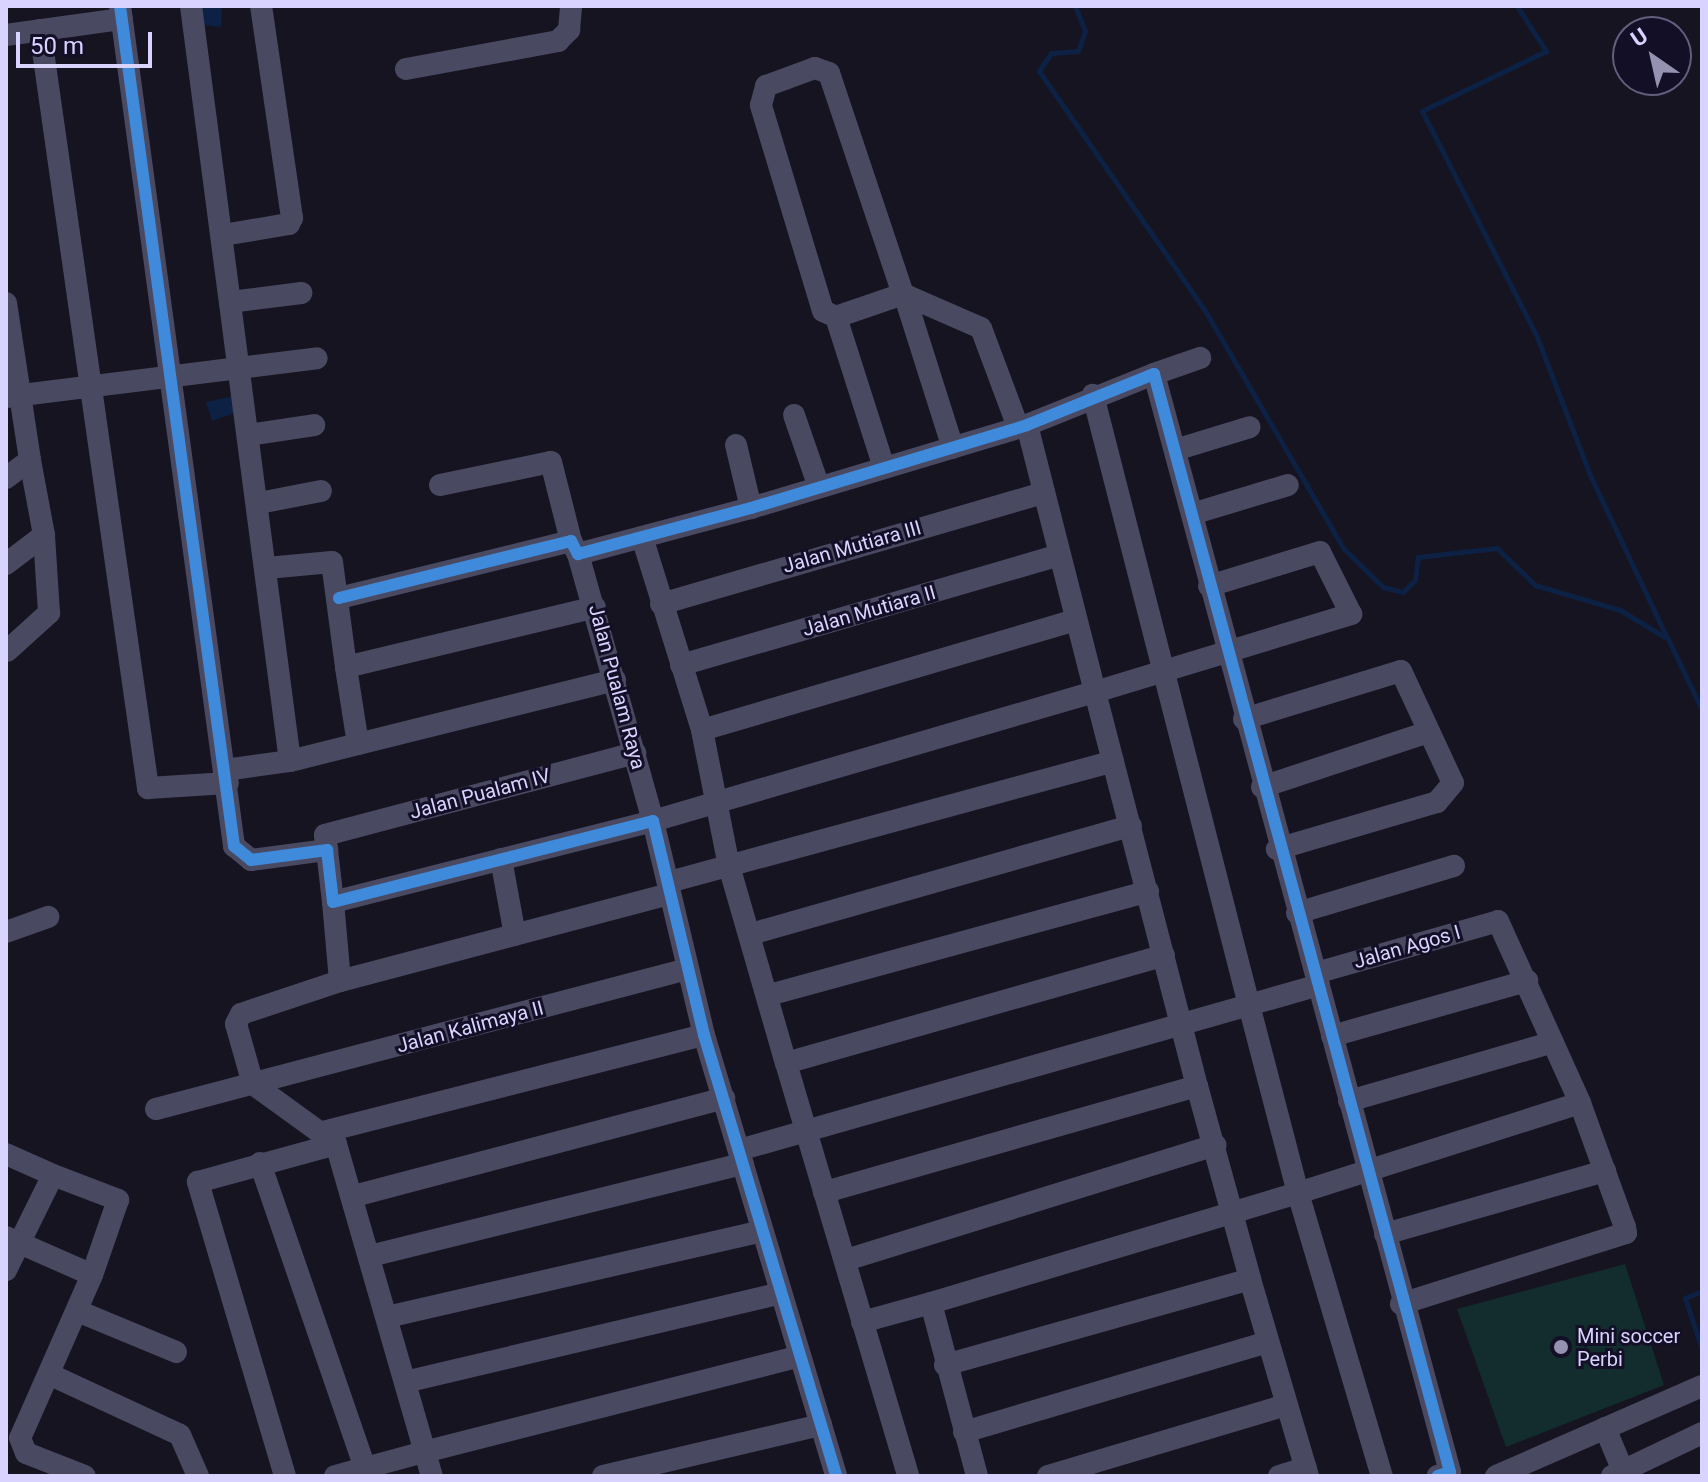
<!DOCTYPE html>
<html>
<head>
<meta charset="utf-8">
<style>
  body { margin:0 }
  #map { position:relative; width:1708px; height:1482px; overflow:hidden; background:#161421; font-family:Roboto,sans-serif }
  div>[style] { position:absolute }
  .green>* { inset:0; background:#132c2d }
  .water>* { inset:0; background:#0d2144 }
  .stream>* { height:5px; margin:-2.5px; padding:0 2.5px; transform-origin:2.5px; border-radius:2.5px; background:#0d2144 }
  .minor>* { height:22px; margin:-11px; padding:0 11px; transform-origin:11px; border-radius:11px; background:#4a4962 }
  .cycleway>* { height:12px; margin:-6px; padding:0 6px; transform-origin:6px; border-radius:6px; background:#408adc }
  .dots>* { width:22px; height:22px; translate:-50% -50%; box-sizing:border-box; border:4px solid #130f26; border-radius:50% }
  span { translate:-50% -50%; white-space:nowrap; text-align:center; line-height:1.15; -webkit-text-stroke:6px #130f26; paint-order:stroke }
  .street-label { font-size:20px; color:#d9d4ff }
  .poi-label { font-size:20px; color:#d9d4ff }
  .left { translate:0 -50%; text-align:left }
  .frame { position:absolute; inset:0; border:8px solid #d9d4ff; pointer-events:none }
  .north { position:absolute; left:1612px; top:16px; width:80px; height:80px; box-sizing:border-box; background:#130f26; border:2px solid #625e7d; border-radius:50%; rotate:326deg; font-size:22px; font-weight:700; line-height:32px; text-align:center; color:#d9d4ff }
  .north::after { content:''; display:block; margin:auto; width:28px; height:36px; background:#9591b1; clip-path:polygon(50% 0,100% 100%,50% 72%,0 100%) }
  .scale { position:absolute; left:16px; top:32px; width:136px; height:36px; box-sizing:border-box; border:4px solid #d9d4ff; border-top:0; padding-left:10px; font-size:24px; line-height:28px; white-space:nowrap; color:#d9d4ff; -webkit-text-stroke:6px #130f26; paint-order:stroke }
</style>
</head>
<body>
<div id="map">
  <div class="green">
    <div style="clip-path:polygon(1625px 1264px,1664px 1385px,1506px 1447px,1457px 1309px)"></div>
  </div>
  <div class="water">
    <div style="clip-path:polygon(200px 6px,222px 6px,221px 27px,195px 24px)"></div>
    <div style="clip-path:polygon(234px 396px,240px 411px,212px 421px,206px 402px)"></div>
  </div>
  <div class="stream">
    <div style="left:1075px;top:6px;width:27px;rotate:68deg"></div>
    <div style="left:1085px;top:31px;width:21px;rotate:109deg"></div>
    <div style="left:1078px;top:51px;width:27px;rotate:176deg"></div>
    <div style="left:1051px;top:53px;width:22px;rotate:124deg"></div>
    <div style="left:1039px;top:71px;width:295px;rotate:55.3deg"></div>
    <div style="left:1207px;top:314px;width:271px;rotate:59.8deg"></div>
    <div style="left:1343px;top:548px;width:56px;rotate:44.3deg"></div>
    <div style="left:1383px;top:587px;width:21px;rotate:14deg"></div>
    <div style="left:1403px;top:592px;width:17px;rotate:-45deg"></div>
    <div style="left:1415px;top:580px;width:23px;rotate:-83deg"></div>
    <div style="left:1418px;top:557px;width:80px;rotate:-6.5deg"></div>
    <div style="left:1497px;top:548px;width:53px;rotate:44.2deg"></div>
    <div style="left:1535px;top:585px;width:89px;rotate:16.4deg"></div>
    <div style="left:1620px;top:610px;width:56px;rotate:31.1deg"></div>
    <div style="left:1668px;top:639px;width:79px;rotate:64.4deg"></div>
    <div style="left:1517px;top:6px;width:54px;rotate:57.2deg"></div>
    <div style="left:1546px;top:51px;width:138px;rotate:154.2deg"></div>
    <div style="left:1422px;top:111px;width:254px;rotate:63deg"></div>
    <div style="left:1537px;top:337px;width:148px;rotate:69deg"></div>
    <div style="left:1590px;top:475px;width:180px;rotate:64.7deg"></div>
    <div style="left:1702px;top:1291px;width:18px;rotate:158deg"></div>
    <div style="left:1685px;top:1298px;width:54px;rotate:71.6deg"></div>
  </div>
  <div class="minor">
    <div style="left:120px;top:6px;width:848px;rotate:82.27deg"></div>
    <div style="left:234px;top:846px;width:22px;rotate:39deg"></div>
    <div style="left:251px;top:860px;width:77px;rotate:-7.5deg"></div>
    <div style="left:327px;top:850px;width:52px;rotate:83.4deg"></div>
    <div style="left:333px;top:902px;width:330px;rotate:-14.2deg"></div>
    <div style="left:653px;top:821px;width:220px;rotate:76.6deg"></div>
    <div style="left:704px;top:1035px;width:460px;rotate:73.3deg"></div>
    <div style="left:191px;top:6px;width:761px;rotate:82.53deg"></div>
    <div style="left:40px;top:30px;width:766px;rotate:81.89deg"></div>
    <div style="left:148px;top:788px;width:80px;rotate:-3.6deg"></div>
    <div style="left:6px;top:35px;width:117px;rotate:-7.9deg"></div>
    <div style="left:406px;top:69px;width:155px;rotate:-10.4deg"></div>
    <div style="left:558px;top:41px;width:16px;rotate:-45deg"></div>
    <div style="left:569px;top:30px;width:24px;rotate:-85deg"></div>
    <div style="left:223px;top:235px;width:67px;rotate:-9.5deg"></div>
    <div style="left:289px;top:224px;width:7px;rotate:-63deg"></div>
    <div style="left:292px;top:218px;width:214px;rotate:-98.3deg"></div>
    <div style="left:903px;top:294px;width:71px;rotate:161.1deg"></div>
    <div style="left:836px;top:317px;width:14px;rotate:-155deg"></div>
    <div style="left:823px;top:311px;width:215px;rotate:-106.8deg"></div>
    <div style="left:761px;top:105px;width:20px;rotate:-75deg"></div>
    <div style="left:766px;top:86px;width:52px;rotate:-20.2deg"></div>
    <div style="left:815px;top:68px;width:15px;rotate:20deg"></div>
    <div style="left:829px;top:73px;width:233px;rotate:71.5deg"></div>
    <div style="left:903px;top:294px;width:85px;rotate:23.6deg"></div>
    <div style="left:981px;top:328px;width:106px;rotate:69.5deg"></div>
    <div style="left:906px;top:300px;width:155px;rotate:72.4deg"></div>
    <div style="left:230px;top:302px;width:72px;rotate:-7.2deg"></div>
    <div style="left:6px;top:303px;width:159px;rotate:81.3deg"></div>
    <div style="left:30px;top:460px;width:30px;rotate:143deg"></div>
    <div style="left:836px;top:317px;width:157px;rotate:72.3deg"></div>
    <div style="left:1154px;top:374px;width:49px;rotate:-19.2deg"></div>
    <div style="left:6px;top:397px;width:313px;rotate:-7.1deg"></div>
    <div style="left:794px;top:415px;width:76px;rotate:70.9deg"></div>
    <div style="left:1027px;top:425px;width:276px;rotate:75.7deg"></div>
    <div style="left:1095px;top:692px;width:268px;rotate:-16.9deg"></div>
    <div style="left:1351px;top:614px;width:69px;rotate:-116.6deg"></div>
    <div style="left:1320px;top:552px;width:116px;rotate:163deg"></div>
    <div style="left:249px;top:435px;width:66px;rotate:-8.7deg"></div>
    <div style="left:736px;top:445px;width:65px;rotate:76.6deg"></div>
    <div style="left:1175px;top:450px;width:78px;rotate:-17deg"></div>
    <div style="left:440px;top:485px;width:113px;rotate:-11.7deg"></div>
    <div style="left:551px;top:462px;width:81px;rotate:75.8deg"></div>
    <div style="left:259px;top:503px;width:63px;rotate:-11deg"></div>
    <div style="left:1192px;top:514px;width:100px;rotate:-16.8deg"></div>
    <div style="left:642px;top:537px;width:202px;rotate:72.7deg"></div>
    <div style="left:702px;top:730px;width:139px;rotate:78.8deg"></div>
    <div style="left:729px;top:866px;width:205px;rotate:73.9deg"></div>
    <div style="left:786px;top:1063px;width:393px;rotate:-15.9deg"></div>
    <div style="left:578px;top:554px;width:277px;rotate:74.3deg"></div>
    <div style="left:653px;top:821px;width:460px;rotate:-16.3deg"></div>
    <div style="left:1095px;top:692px;width:407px;rotate:75.5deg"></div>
    <div style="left:1197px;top:1086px;width:388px;rotate:164.1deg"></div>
    <div style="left:6px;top:564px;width:48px;rotate:-37.3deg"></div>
    <div style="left:44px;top:535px;width:76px;rotate:-100.6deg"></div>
    <div style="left:267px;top:568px;width:65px;rotate:-5.3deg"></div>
    <div style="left:332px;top:562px;width:106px;rotate:82.4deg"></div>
    <div style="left:339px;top:598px;width:239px;rotate:-13.8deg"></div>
    <div style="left:571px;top:541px;width:15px;rotate:62deg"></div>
    <div style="left:578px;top:554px;width:179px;rotate:-14.9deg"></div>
    <div style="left:751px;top:508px;width:288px;rotate:-16.7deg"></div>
    <div style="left:1027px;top:425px;width:137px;rotate:-21.9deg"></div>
    <div style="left:1154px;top:374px;width:1137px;rotate:74.91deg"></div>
    <div style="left:1450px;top:1472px;width:13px;rotate:162deg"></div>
    <div style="left:661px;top:604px;width:399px;rotate:-16.2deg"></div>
    <div style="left:7px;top:651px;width:57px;rotate:-42.1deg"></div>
    <div style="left:49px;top:613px;width:78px;rotate:-93.7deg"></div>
    <div style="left:681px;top:665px;width:391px;rotate:-16.2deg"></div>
    <div style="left:1244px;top:719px;width:164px;rotate:-17deg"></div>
    <div style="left:1401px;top:671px;width:123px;rotate:65.1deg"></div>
    <div style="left:1453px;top:783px;width:25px;rotate:130deg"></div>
    <div style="left:1437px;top:802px;width:167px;rotate:163.6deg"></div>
    <div style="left:702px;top:730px;width:389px;rotate:-16.4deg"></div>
    <div style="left:358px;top:744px;width:78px;rotate:-98.9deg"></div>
    <div style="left:346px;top:667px;width:256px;rotate:-13.5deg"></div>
    <div style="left:225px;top:770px;width:66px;rotate:-7.9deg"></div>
    <div style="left:290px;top:761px;width:335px;rotate:-14deg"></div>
    <div style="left:1262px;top:787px;width:172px;rotate:-18.3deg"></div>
    <div style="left:327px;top:850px;width:15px;rotate:-98deg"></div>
    <div style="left:325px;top:835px;width:321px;rotate:-14.8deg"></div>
    <div style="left:501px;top:859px;width:77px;rotate:79.6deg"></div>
    <div style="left:669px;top:882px;width:460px;rotate:-15.2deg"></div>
    <div style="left:333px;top:902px;width:79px;rotate:84.9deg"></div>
    <div style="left:340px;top:981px;width:341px;rotate:-14.8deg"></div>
    <div style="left:1297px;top:913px;width:164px;rotate:-16.7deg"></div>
    <div style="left:6px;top:932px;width:45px;rotate:-19.7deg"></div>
    <div style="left:751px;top:934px;width:395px;rotate:-15.9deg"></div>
    <div style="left:1316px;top:973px;width:189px;rotate:-15.9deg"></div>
    <div style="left:1498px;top:921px;width:200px;rotate:65.7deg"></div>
    <div style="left:1580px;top:1103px;width:132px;rotate:70.1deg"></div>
    <div style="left:1625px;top:1227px;width:6px;rotate:81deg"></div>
    <div style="left:1626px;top:1233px;width:236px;rotate:162.5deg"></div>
    <div style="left:340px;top:981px;width:104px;rotate:161.6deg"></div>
    <div style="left:241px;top:1014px;width:11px;rotate:117deg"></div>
    <div style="left:236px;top:1024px;width:62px;rotate:74.2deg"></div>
    <div style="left:253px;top:1084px;width:102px;rotate:35.9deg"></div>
    <div style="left:336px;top:1144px;width:346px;rotate:73.9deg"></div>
    <div style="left:1319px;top:985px;width:73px;rotate:164.1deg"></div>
    <div style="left:1249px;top:1005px;width:194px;rotate:75.4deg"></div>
    <div style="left:1298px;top:1193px;width:296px;rotate:-17.7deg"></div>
    <div style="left:769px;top:995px;width:393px;rotate:-15.3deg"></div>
    <div style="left:1332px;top:1036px;width:203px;rotate:-15.8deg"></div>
    <div style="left:786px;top:1063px;width:431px;rotate:73.5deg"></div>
    <div style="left:1197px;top:1086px;width:200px;rotate:74.6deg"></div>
    <div style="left:1349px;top:1101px;width:212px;rotate:-16.1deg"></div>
    <div style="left:156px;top:1109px;width:549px;rotate:-14.77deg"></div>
    <div style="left:323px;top:1132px;width:393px;rotate:-14.3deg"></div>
    <div style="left:739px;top:1150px;width:530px;rotate:-15.87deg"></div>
    <div style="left:1249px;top:1005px;width:630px;rotate:-104.35deg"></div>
    <div style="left:6px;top:1154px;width:51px;rotate:24.1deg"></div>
    <div style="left:53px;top:1175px;width:106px;rotate:116.3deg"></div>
    <div style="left:260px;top:1163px;width:323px;rotate:71deg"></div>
    <div style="left:365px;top:1468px;width:31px;rotate:165deg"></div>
    <div style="left:53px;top:1175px;width:70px;rotate:21deg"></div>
    <div style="left:118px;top:1200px;width:79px;rotate:109.1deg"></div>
    <div style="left:354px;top:1196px;width:383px;rotate:-14.8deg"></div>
    <div style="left:1385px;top:1234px;width:229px;rotate:-16deg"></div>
    <div style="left:6px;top:1237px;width:94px;rotate:23.8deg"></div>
    <div style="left:92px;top:1275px;width:178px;rotate:113.8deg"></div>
    <div style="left:20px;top:1438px;width:16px;rotate:68deg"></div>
    <div style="left:26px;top:1453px;width:63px;rotate:21.3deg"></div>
    <div style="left:370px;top:1256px;width:384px;rotate:-13.9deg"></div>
    <div style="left:846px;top:1260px;width:387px;rotate:-17.3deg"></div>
    <div style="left:80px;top:1312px;width:104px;rotate:22.6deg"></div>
    <div style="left:387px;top:1317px;width:385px;rotate:-12.9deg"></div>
    <div style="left:862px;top:1322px;width:72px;rotate:-15.4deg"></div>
    <div style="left:945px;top:1365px;width:317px;rotate:-15.7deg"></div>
    <div style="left:1250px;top:1279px;width:205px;rotate:73.6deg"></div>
    <div style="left:51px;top:1375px;width:142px;rotate:24.9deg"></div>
    <div style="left:180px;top:1435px;width:45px;rotate:66.3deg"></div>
    <div style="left:405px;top:1382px;width:386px;rotate:-13.3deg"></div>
    <div style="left:1605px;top:1428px;width:47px;rotate:67.3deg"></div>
    <div style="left:964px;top:1432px;width:316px;rotate:-16.5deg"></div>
    <div style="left:285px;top:1476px;width:307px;rotate:-106.5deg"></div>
    <div style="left:198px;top:1182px;width:143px;rotate:-15.4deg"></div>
    <div style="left:368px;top:1476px;width:9px;rotate:-111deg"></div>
    <div style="left:365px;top:1468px;width:61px;rotate:-15.2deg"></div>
    <div style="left:424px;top:1452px;width:386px;rotate:-14.3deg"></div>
    <div style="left:603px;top:1476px;width:224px;rotate:-13.2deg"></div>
    <div style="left:977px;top:1476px;width:179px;rotate:-104.9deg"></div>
    <div style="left:931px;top:1303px;width:383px;rotate:-16.7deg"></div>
    <div style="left:1298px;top:1193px;width:295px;rotate:73.5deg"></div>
    <div style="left:1048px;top:1476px;width:248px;rotate:-16.6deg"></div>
    <div style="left:1279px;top:1476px;width:28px;rotate:-17deg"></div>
    <div style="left:1496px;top:1476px;width:225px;rotate:-23.6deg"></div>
    <div style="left:1612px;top:1476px;width:100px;rotate:-25.5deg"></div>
  </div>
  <div class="cycleway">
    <div style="left:120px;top:6px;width:848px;rotate:82.27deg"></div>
    <div style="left:234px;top:846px;width:22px;rotate:39deg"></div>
    <div style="left:251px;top:860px;width:77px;rotate:-7.5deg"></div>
    <div style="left:327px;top:850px;width:52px;rotate:83.4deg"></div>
    <div style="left:333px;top:902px;width:330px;rotate:-14.2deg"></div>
    <div style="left:653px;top:821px;width:220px;rotate:76.6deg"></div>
    <div style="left:704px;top:1035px;width:460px;rotate:73.3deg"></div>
    <div style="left:339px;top:598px;width:239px;rotate:-13.8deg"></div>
    <div style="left:571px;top:541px;width:15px;rotate:62deg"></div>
    <div style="left:578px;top:554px;width:179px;rotate:-14.9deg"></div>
    <div style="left:751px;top:508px;width:288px;rotate:-16.7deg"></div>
    <div style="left:1027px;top:425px;width:137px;rotate:-21.9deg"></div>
    <div style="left:1154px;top:374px;width:1137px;rotate:74.91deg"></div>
    <div style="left:1450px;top:1472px;width:13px;rotate:162deg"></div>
  </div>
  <div class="dots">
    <div style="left:1561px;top:1347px;background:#9591b1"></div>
  </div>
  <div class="street-label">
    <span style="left:852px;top:547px;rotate:-16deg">Jalan Mutiara III</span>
    <span style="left:869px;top:611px;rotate:-16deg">Jalan Mutiara II</span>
    <span style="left:617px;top:687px;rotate:75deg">Jalan Pualam Raya</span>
    <span style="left:480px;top:794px;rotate:-15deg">Jalan Pualam IV</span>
    <span style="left:1407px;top:947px;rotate:-16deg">Jalan Agos I</span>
    <span style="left:470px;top:1027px;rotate:-15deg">Jalan Kalimaya II</span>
  </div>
  <div class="poi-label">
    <span class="left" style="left:1577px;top:1348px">Mini soccer<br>Perbi</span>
  </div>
  <div class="frame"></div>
  <div class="north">U</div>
  <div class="scale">50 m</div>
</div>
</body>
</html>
